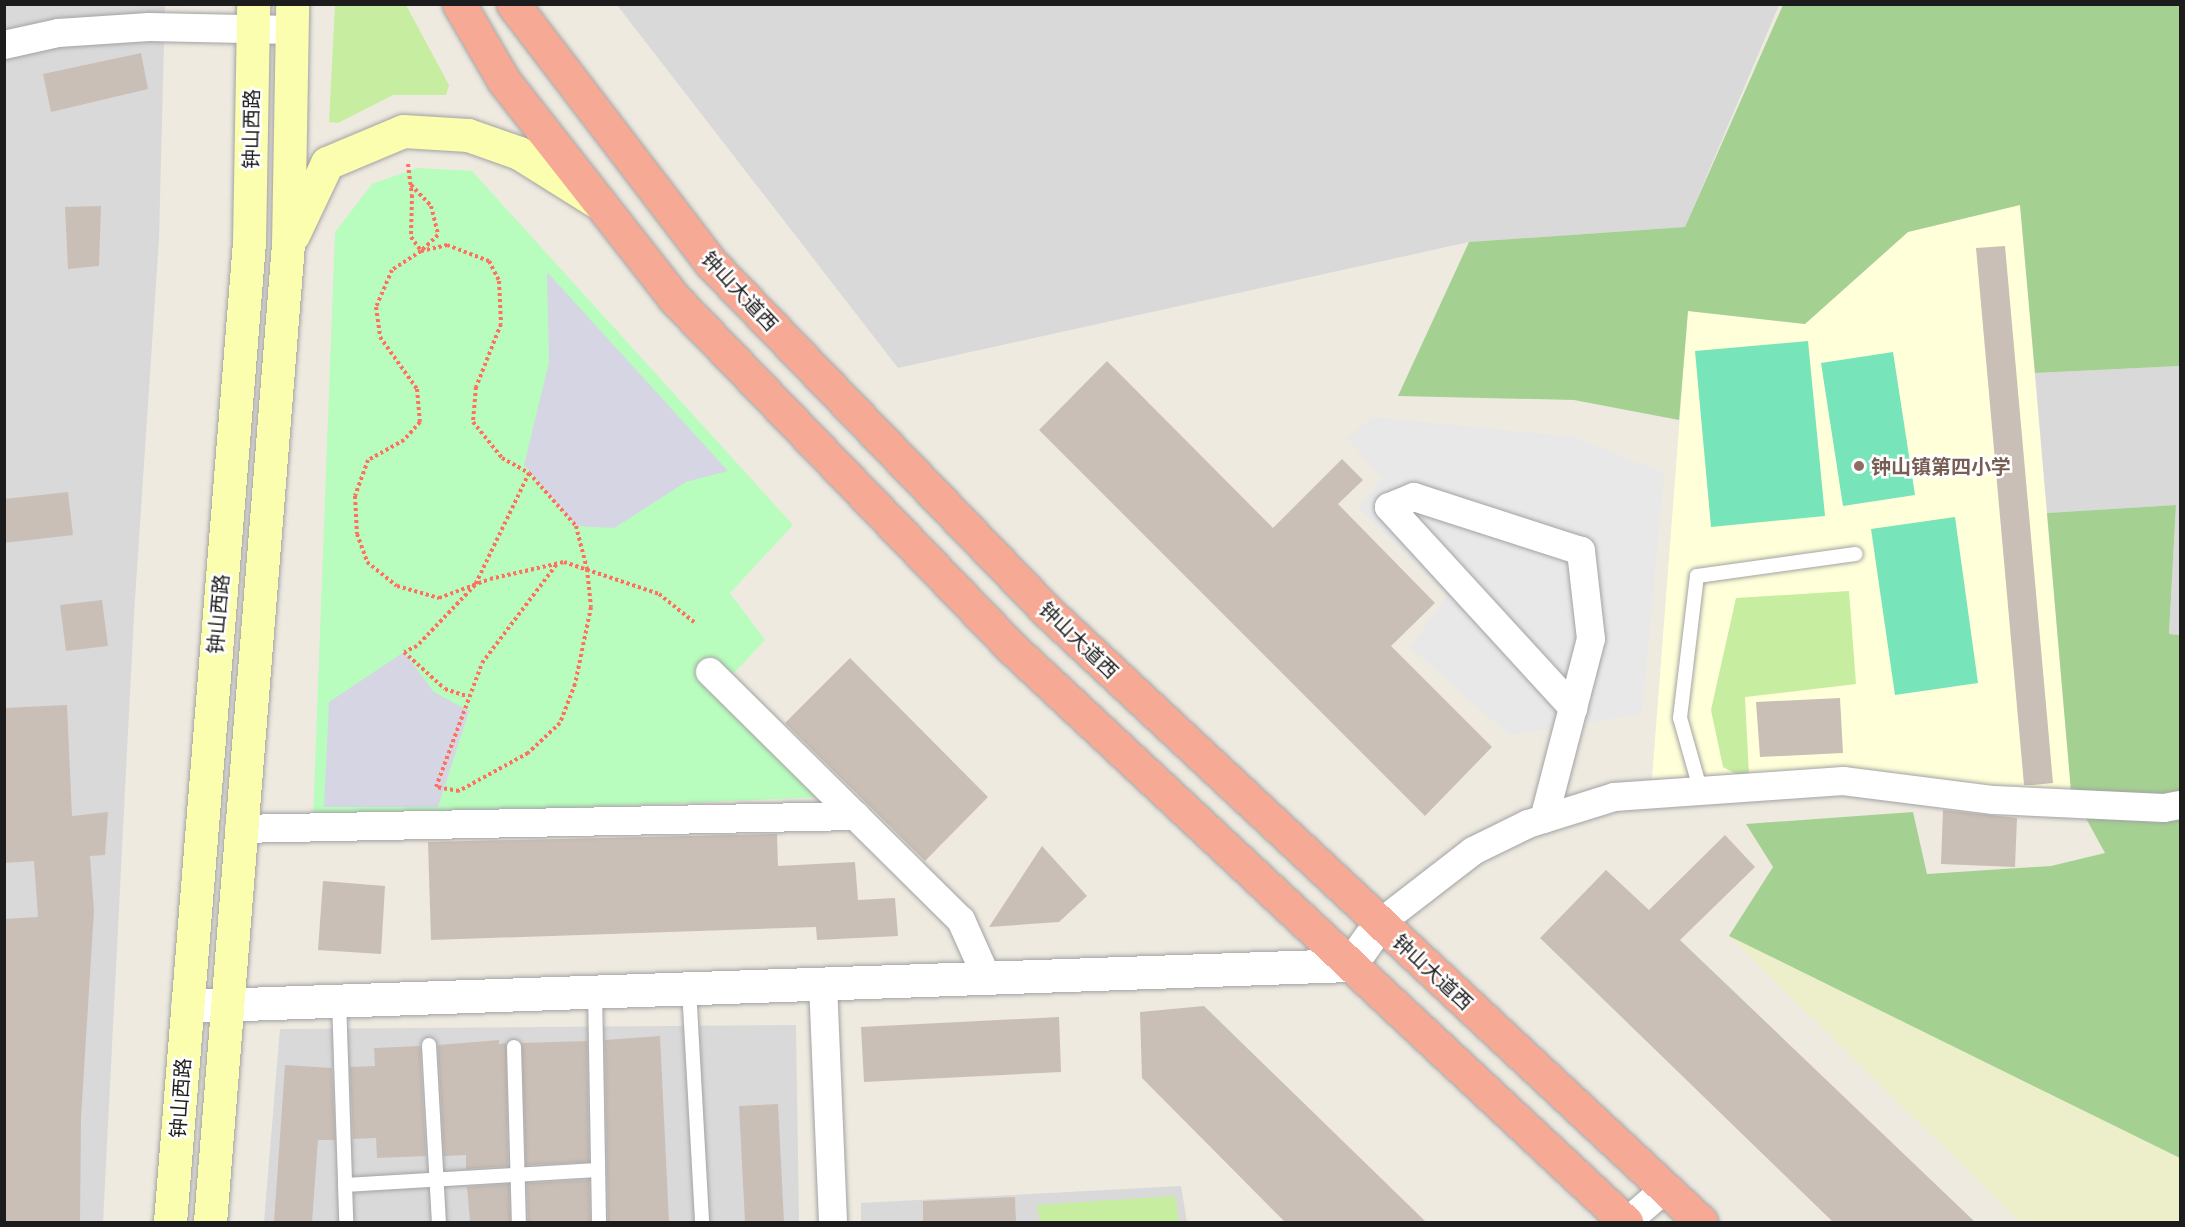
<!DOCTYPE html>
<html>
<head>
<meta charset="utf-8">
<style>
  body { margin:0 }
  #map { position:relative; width:2185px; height:1227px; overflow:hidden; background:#eeeae0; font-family:"Noto Sans","Noto Sans SC",sans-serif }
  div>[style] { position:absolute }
  .residential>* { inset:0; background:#dad9d9 }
  .education>* { inset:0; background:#ffffd9 }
  .farmland>* { inset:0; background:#ecefc9 }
  .grass>* { inset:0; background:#c7eda1 }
  .forest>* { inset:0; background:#a4d191 }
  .park>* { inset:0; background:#b8fdbd }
  .pitch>* { inset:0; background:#77e4ba }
  .parking>* { inset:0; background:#e8e8e8 }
  .plaza>* { inset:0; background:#d5d5e4 }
  .building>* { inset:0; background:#cabfb6 }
  .path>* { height:4px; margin-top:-2px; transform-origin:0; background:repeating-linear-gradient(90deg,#ff7061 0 3px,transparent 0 6px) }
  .roads { filter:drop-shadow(0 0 2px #a3a3a3) drop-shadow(0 0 2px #a3a3a3) }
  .service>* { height:14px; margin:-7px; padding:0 7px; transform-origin:7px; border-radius:7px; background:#fff }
  .minor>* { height:28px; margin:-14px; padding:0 14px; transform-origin:14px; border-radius:14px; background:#fff }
  .tertiary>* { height:33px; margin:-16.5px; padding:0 16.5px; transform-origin:16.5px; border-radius:16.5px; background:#fff }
  .secondary>* { height:33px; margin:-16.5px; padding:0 16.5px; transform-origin:16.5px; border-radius:16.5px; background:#fafeae }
  .trunk>* { height:33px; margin:-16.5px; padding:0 16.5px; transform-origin:16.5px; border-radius:16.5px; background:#f6a995 }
  .dots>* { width:16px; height:16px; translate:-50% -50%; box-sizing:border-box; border:3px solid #fff; border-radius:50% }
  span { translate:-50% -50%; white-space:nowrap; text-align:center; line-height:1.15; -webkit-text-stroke:5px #fff; paint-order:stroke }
  .street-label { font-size:20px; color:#1c1c1c }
  .education-label { font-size:20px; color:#785e54; font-weight:700 }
  .left { translate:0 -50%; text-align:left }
  .frame { position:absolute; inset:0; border:6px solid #1c1c1c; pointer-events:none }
</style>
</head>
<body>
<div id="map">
  <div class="residential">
    <div style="clip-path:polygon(5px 5px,165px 5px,159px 239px,134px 615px,103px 1222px,5px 1222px)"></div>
    <div style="clip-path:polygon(617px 5px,1779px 5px,1685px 227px,1469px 242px,898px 368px)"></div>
    <div style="clip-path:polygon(2180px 366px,2180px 635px,2169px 634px,2176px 505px,2047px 513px,2035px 373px)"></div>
    <div style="clip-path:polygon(796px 1025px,799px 1222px,264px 1222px,280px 1029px)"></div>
    <div style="clip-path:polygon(1181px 1186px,1187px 1222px,861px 1222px,861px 1203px)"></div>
  </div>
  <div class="education">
    <div style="clip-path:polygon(2020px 205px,2071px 791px,1981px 788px,1844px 767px,1652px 779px,1688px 311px,1805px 324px,1908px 232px)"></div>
  </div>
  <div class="farmland">
    <div style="clip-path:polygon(1729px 936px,2180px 1158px,2180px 1222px,2020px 1222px)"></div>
  </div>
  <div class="grass">
    <div style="clip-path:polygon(335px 5px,406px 5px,449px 85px,446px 95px,393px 95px,338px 123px,329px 122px)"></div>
    <div style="clip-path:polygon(1849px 591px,1856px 684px,1745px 697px,1749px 775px,1738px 775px,1723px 767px,1711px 710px,1736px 598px)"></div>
    <div style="clip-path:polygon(1175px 1196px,1179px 1222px,1040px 1222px,1037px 1205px)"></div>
  </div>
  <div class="forest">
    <div style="clip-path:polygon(1783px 5px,2180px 5px,2180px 366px,2035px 373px,2020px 205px,1908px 232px,1805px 324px,1688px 311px,1679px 420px,1574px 400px,1398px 396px,1469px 242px,1685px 227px)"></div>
    <div style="clip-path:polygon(2176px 505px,2169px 634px,2180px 635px,2180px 1158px,1729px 936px,1773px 867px,1746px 824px,1913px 812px,1927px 874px,2051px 866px,2105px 853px,2071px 791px,2047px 513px)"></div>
  </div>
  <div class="park">
    <div style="clip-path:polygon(417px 168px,472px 171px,793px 525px,730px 593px,765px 640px,715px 693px,822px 797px,313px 819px,335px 232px,372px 184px)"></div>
  </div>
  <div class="pitch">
    <div style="clip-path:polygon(1808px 341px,1825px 516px,1711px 527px,1695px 351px)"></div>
    <div style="clip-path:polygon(1893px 352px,1915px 495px,1843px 506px,1821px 363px)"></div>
    <div style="clip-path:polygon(1955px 517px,1978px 683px,1895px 695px,1871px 529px)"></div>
  </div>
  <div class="parking">
    <div style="clip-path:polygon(1372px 417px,1574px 437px,1664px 473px,1642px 714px,1509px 735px,1410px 647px,1448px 595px,1358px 507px,1382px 479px,1347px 438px)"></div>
  </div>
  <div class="plaza">
    <div style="clip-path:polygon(547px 272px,728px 471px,686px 482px,614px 528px,576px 526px,524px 465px,549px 362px)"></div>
    <div style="clip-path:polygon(404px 652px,434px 692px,469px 711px,438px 807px,324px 807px,329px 702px)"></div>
  </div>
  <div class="building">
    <div style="clip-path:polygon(141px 53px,148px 89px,51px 112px,43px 74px)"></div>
    <div style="clip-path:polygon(101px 206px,99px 266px,68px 269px,65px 207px)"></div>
    <div style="clip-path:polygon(2005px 246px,2053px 783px,2033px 785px,2024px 785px,1976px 248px)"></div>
    <div style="clip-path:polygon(1107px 361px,1273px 528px,1342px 459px,1363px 480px,1338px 504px,1435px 603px,1391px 646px,1492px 747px,1425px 816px,1039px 430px)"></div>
    <div style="clip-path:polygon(68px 492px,73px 535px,4px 543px,4px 499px)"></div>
    <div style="clip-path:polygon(102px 600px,108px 646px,66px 651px,60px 605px)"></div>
    <div style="clip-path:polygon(850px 658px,988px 797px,925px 861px,785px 723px)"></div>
    <div style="clip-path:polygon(1840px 698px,1843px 753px,1760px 757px,1756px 702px)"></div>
    <div style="clip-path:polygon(67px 705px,72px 816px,108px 812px,105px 855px,90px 856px,94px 911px,81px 1118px,80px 1222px,4px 1222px,4px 919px,38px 917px,34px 861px,4px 863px,4px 708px)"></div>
    <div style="clip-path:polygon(1943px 810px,2017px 818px,2015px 867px,1941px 864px)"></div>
    <div style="clip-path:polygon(777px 834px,778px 866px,855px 862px,858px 900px,895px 898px,898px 936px,817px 940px,816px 927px,431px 940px,428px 842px)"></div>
    <div style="clip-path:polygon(1725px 835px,1755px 867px,1680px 940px,1975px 1222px,1833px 1222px,1540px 938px,1606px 870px,1649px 910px)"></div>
    <div style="clip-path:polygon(1042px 846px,1087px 896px,1059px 922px,989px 927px)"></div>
    <div style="clip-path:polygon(323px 881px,385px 886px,381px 954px,318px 950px)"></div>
    <div style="clip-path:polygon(1204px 1006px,1426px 1222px,1285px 1222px,1142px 1078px,1140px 1012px)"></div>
    <div style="clip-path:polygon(1059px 1017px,1061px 1072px,864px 1082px,861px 1027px)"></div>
    <div style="clip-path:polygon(660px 1036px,669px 1222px,608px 1222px,605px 1040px)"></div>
    <div style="clip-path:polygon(499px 1040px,499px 1044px,506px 1043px,508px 1166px,466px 1169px,466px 1155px,444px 1156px,438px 1045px)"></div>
    <div style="clip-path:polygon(587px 1041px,589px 1162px,526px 1165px,522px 1043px)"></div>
    <div style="clip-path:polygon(420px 1046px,426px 1156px,377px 1158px,376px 1138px,353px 1139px,350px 1067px,375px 1066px,374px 1048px)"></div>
    <div style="clip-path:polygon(285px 1065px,332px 1068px,335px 1140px,318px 1140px,312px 1222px,274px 1222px)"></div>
    <div style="clip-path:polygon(778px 1104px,784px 1222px,745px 1222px,739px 1106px)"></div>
    <div style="clip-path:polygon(589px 1180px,590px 1222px,528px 1222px,527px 1183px)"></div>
    <div style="clip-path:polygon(509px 1184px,510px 1222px,470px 1222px,467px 1187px)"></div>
    <div style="clip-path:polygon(1015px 1197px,1016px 1222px,923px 1222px,923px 1201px)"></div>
  </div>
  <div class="path">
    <div style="left:408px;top:164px;width:31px;rotate:83deg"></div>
    <div style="left:412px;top:195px;width:42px;rotate:91.4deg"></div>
    <div style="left:411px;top:237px;width:17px;rotate:54deg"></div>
    <div style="left:421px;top:251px;width:35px;rotate:147deg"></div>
    <div style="left:392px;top:270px;width:40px;rotate:113.4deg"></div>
    <div style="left:376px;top:307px;width:30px;rotate:82deg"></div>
    <div style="left:380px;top:337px;width:64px;rotate:54.6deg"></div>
    <div style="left:417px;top:389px;width:33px;rotate:85deg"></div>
    <div style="left:420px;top:422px;width:24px;rotate:132deg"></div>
    <div style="left:404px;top:440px;width:41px;rotate:150.9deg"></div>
    <div style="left:368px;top:460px;width:38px;rotate:110deg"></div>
    <div style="left:355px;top:496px;width:38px;rotate:87deg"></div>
    <div style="left:357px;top:534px;width:30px;rotate:70deg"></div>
    <div style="left:367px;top:562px;width:38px;rotate:39deg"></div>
    <div style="left:397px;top:586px;width:44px;rotate:15.9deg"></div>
    <div style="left:439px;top:598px;width:54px;rotate:-20.4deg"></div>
    <div style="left:490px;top:579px;width:76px;rotate:-12.9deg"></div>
    <div style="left:564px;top:562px;width:100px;rotate:18.6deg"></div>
    <div style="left:659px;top:594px;width:45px;rotate:38.7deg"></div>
    <div style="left:411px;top:185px;width:29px;rotate:46deg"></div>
    <div style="left:431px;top:206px;width:30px;rotate:76deg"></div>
    <div style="left:438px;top:235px;width:23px;rotate:137deg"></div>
    <div style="left:421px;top:251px;width:27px;rotate:-13deg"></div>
    <div style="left:447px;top:245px;width:45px;rotate:20.9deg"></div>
    <div style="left:489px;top:261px;width:22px;rotate:63deg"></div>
    <div style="left:499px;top:281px;width:43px;rotate:87.3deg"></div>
    <div style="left:501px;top:324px;width:68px;rotate:111.6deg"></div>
    <div style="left:476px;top:387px;width:35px;rotate:95deg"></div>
    <div style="left:473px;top:422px;width:46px;rotate:51.1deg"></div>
    <div style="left:502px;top:458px;width:31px;rotate:29deg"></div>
    <div style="left:529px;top:473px;width:124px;rotate:115.7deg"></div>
    <div style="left:475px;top:585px;width:84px;rotate:133.6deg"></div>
    <div style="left:417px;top:646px;width:14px;rotate:155deg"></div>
    <div style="left:404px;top:652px;width:55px;rotate:42.1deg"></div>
    <div style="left:445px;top:689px;width:23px;rotate:18deg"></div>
    <div style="left:529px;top:473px;width:71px;rotate:48.4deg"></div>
    <div style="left:576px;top:526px;width:44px;rotate:75.7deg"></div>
    <div style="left:587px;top:569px;width:38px;rotate:84deg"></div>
    <div style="left:591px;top:607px;width:79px;rotate:101.7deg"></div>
    <div style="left:575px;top:684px;width:42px;rotate:111deg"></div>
    <div style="left:560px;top:723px;width:44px;rotate:136.8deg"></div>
    <div style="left:528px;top:753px;width:79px;rotate:151.2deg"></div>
    <div style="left:459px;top:791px;width:23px;rotate:-170deg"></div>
    <div style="left:436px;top:787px;width:132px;rotate:-69.6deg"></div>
    <div style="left:482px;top:663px;width:124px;rotate:-52.9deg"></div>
  </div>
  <div class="roads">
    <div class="service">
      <div style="left:1701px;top:792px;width:77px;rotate:-105.8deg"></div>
      <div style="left:1680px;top:718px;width:143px;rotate:-83.2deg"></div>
      <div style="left:1697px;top:576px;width:160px;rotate:-7.9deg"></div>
      <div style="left:689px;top:988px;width:234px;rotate:86.8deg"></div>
      <div style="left:595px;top:991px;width:231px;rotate:89deg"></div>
      <div style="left:339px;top:1000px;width:185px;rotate:88.1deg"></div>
      <div style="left:345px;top:1185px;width:253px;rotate:-3.4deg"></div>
      <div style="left:429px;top:1045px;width:177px;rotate:86.8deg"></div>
      <div style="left:514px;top:1047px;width:175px;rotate:88.4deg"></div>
      <div style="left:345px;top:1185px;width:37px;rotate:88deg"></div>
    </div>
    <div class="minor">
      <div style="left:4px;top:45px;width:55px;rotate:-12.5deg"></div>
      <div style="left:58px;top:33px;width:91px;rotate:-3.8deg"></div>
      <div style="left:149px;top:27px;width:143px;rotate:1.2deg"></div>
      <div style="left:710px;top:672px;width:353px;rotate:44.7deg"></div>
      <div style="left:961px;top:920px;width:64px;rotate:65.9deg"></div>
      <div style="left:1544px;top:819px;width:115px;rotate:-75.4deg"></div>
      <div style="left:1573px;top:708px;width:71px;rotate:-75.4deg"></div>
      <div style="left:1591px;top:639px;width:89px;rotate:-96.5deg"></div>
      <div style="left:1581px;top:551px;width:176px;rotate:-162.1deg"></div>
      <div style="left:1414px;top:497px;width:27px;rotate:158deg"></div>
      <div style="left:1389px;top:507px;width:273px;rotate:47.5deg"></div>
      <div style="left:239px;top:829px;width:617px;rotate:-1.21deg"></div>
      <div style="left:1380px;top:923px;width:118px;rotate:-37.7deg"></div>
      <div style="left:1473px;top:851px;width:61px;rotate:-26.1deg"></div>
      <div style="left:1528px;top:824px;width:90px;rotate:-17.4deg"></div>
      <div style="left:1614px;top:797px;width:230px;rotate:-4deg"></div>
      <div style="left:1843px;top:781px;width:152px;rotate:7.2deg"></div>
      <div style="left:1994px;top:800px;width:170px;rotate:2.7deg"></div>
      <div style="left:2164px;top:808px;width:16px;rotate:-11deg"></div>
      <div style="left:823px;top:983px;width:239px;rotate:87.6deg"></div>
      <div style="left:1627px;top:1222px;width:50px;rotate:-41deg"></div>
    </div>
    <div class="tertiary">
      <div style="left:187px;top:1006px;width:1164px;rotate:-2.02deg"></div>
      <div style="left:1350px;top:965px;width:52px;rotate:-54.5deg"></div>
    </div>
    <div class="secondary">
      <div style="left:293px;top:235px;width:80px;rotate:-64.7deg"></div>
      <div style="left:327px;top:163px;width:82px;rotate:-22.8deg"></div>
      <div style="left:403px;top:131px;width:65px;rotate:3.5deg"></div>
      <div style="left:468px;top:135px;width:54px;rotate:19.4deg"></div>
      <div style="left:519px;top:153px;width:92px;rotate:32.1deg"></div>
      <div style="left:170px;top:1222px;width:982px;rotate:-85.39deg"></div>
      <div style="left:249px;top:243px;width:239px;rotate:-89deg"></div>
      <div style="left:210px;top:1222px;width:980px;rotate:-85.44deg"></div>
      <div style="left:288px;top:245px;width:241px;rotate:-89deg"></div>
    </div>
    <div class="trunk">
      <div style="left:459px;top:4px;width:89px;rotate:59.7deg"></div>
      <div style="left:504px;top:81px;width:276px;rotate:51.9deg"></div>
      <div style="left:674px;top:298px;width:487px;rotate:46deg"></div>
      <div style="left:1012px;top:648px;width:841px;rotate:43.07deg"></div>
      <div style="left:513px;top:4px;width:327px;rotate:52.6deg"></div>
      <div style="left:712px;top:264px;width:482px;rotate:46deg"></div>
      <div style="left:1047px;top:611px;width:895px;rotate:43.05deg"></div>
    </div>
  </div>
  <div class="dots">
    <div style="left:1859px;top:466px;background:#8d6e63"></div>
  </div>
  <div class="street-label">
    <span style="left:251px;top:129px;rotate:-89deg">钟山西路</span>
    <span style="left:740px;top:291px;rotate:47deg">钟山大道西</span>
    <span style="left:218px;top:614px;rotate:-85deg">钟山西路</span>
    <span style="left:1079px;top:640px;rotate:44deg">钟山大道西</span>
    <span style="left:1433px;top:972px;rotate:43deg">钟山大道西</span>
    <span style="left:180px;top:1098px;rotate:-86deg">钟山西路</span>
  </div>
  <div class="education-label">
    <span class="left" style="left:1871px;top:466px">钟山镇第四小学</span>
  </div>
  <div class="frame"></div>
</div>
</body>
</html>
